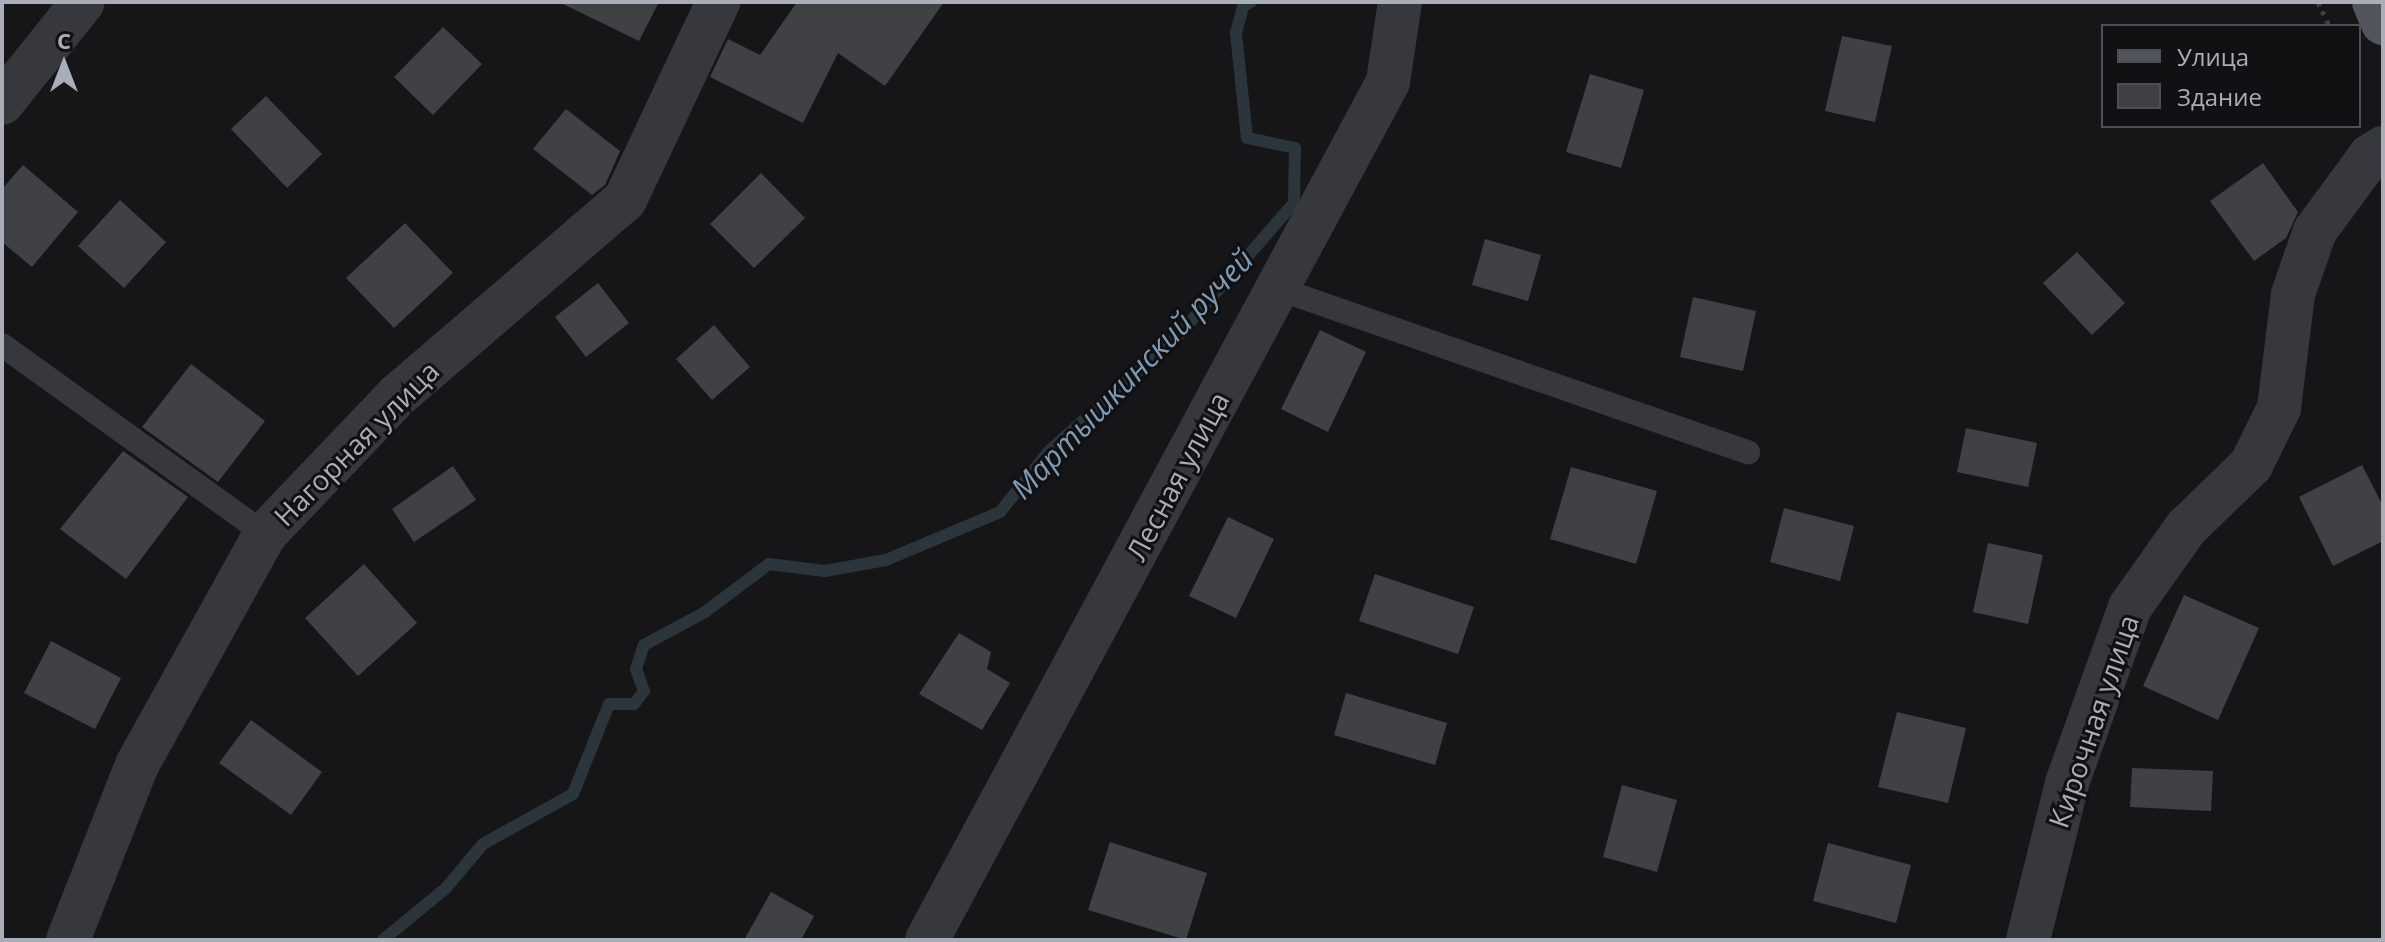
<!DOCTYPE html>
<html>
<head>
<meta charset="utf-8">
<style>
  body { margin:0 }
  #map { position:relative; width:2385px; height:942px; overflow:hidden; background:#161618; font-family:"Open Sans",sans-serif }
  div>[style] { position:absolute }
  .stream>* { height:12px; margin:-6px; padding:0 6px; transform-origin:6px; border-radius:6px; background:#2c353c }
  .building>* { inset:0; background:#404145 }
  .path>* { height:5px; margin-top:-2.5px; transform-origin:0; background:repeating-linear-gradient(90deg,#3d3f44 0 4px,transparent 0 10px) }
  .service>* { height:24px; margin:-12px; padding:0 12px; transform-origin:12px; border-radius:12px; background:#37383d }
  .minor>* { height:44px; margin:-22px; padding:0 22px; transform-origin:22px; border-radius:22px; background:#37383d }
  .primary>* { height:44px; margin:-22px; padding:0 22px; transform-origin:22px; border-radius:22px; background:#53555c }
  span { translate:-50% -50%; white-space:nowrap; text-align:center; line-height:1.15; -webkit-text-stroke:6px #111113; paint-order:stroke }
  .street-label { font-size:28px; color:#a8adb8 }
  .water-label { font-size:30px; color:#7f9bb3; font-style:italic }
  .frame { position:absolute; inset:0; border:4px solid #a8adb8; pointer-events:none }
  .legend { position:absolute; left:2101px; top:24px; width:260px; height:104px; box-sizing:border-box; background:#111113; border:2px solid #4d4f55; margin:0; padding:10px 14px; list-style:none; font-size:24px; color:#a8adb8 }
  .legend li { display:flex; align-items:center; gap:16px; height:40px }
  .legend b { width:40px; border:2px solid #4d4f55 }
  .north { position:absolute; left:24px; top:24px; width:80px; height:80px; -webkit-text-stroke:6px #111113; paint-order:stroke; rotate:0deg; font-size:22px; font-weight:700; line-height:32px; text-align:center; color:#a8adb8 }
  .north::after { content:''; display:block; margin:auto; width:28px; height:36px; background:#a8adb8; clip-path:polygon(50% 0,100% 100%,50% 72%,0 100%) }
</style>
</head>
<body>
<div id="map">
  <div class="stream">
    <div style="left:383px;top:940px;width:82px;rotate:-39.5deg"></div>
    <div style="left:446px;top:888px;width:57px;rotate:-49.9deg"></div>
    <div style="left:483px;top:844px;width:103px;rotate:-29.1deg"></div>
    <div style="left:573px;top:794px;width:97px;rotate:-68.2deg"></div>
    <div style="left:609px;top:704px;width:25px"></div>
    <div style="left:634px;top:704px;width:16px;rotate:-52deg"></div>
    <div style="left:644px;top:691px;width:23px;rotate:-110deg"></div>
    <div style="left:636px;top:669px;width:25px;rotate:-72deg"></div>
    <div style="left:644px;top:645px;width:69px;rotate:-28.4deg"></div>
    <div style="left:705px;top:612px;width:80px;rotate:-36.9deg"></div>
    <div style="left:769px;top:564px;width:56px;rotate:7.1deg"></div>
    <div style="left:825px;top:571px;width:62px;rotate:-10.2deg"></div>
    <div style="left:886px;top:560px;width:124px;rotate:-22.8deg"></div>
    <div style="left:1000px;top:512px;width:78px;rotate:-51.2deg"></div>
    <div style="left:1049px;top:451px;width:171px;rotate:-41.7deg"></div>
    <div style="left:1177px;top:337px;width:178px;rotate:-48.9deg"></div>
    <div style="left:1294px;top:203px;width:55px;rotate:-89deg"></div>
    <div style="left:1295px;top:148px;width:49px;rotate:-168.2deg"></div>
    <div style="left:1247px;top:138px;width:106px;rotate:-96deg"></div>
    <div style="left:1236px;top:33px;width:28px;rotate:-75deg"></div>
    <div style="left:1243px;top:6px;width:9px;rotate:-27deg"></div>
  </div>
  <div class="building">
    <div style="clip-path:polygon(559px 2px,659px 2px,639px 41px)"></div>
    <div style="clip-path:polygon(797px 2px,944px 2px,885px 86px,838px 53px,803px 123px,710px 77px,728px 39px,760px 55px)"></div>
    <div style="clip-path:polygon(443px 27px,482px 64px,433px 115px,394px 77px)"></div>
    <div style="clip-path:polygon(1842px 36px,1892px 46px,1875px 122px,1825px 111px)"></div>
    <div style="clip-path:polygon(1590px 74px,1644px 90px,1621px 168px,1566px 152px)"></div>
    <div style="clip-path:polygon(266px 96px,322px 154px,287px 188px,231px 129px)"></div>
    <div style="clip-path:polygon(566px 109px,620px 151px,605px 185px,592px 195px,533px 149px)"></div>
    <div style="clip-path:polygon(2263px 163px,2298px 212px,2286px 238px,2254px 261px,2210px 201px)"></div>
    <div style="clip-path:polygon(23px 165px,78px 212px,32px 267px,2px 242px,2px 189px)"></div>
    <div style="clip-path:polygon(761px 173px,805px 218px,754px 268px,710px 224px)"></div>
    <div style="clip-path:polygon(120px 200px,166px 242px,124px 288px,78px 246px)"></div>
    <div style="clip-path:polygon(405px 223px,453px 273px,394px 328px,346px 278px)"></div>
    <div style="clip-path:polygon(1485px 239px,1541px 255px,1528px 301px,1472px 285px)"></div>
    <div style="clip-path:polygon(2077px 252px,2125px 303px,2092px 335px,2043px 283px)"></div>
    <div style="clip-path:polygon(598px 283px,629px 323px,586px 357px,555px 317px)"></div>
    <div style="clip-path:polygon(1693px 297px,1756px 311px,1743px 371px,1680px 357px)"></div>
    <div style="clip-path:polygon(714px 325px,750px 367px,712px 400px,676px 359px)"></div>
    <div style="clip-path:polygon(1320px 330px,1366px 352px,1328px 432px,1281px 409px)"></div>
    <div style="clip-path:polygon(191px 364px,265px 421px,218px 482px,142px 427px)"></div>
    <div style="clip-path:polygon(1966px 428px,2037px 443px,2028px 487px,1957px 472px)"></div>
    <div style="clip-path:polygon(123px 451px,188px 497px,126px 579px,60px 529px)"></div>
    <div style="clip-path:polygon(2362px 465px,2383px 506px,2383px 541px,2333px 566px,2299px 497px)"></div>
    <div style="clip-path:polygon(453px 466px,476px 500px,414px 542px,392px 509px)"></div>
    <div style="clip-path:polygon(1571px 467px,1657px 491px,1636px 564px,1550px 539px)"></div>
    <div style="clip-path:polygon(1784px 508px,1854px 526px,1840px 581px,1770px 562px)"></div>
    <div style="clip-path:polygon(1228px 517px,1274px 539px,1236px 618px,1189px 596px)"></div>
    <div style="clip-path:polygon(1988px 543px,2043px 555px,2028px 624px,1973px 612px)"></div>
    <div style="clip-path:polygon(364px 564px,417px 623px,358px 676px,305px 618px)"></div>
    <div style="clip-path:polygon(1375px 574px,1474px 607px,1458px 654px,1359px 621px)"></div>
    <div style="clip-path:polygon(2184px 595px,2259px 628px,2218px 720px,2143px 686px)"></div>
    <div style="clip-path:polygon(959px 633px,991px 652px,987px 669px,1010px 683px,982px 730px,919px 694px)"></div>
    <div style="clip-path:polygon(51px 641px,121px 678px,95px 729px,24px 693px)"></div>
    <div style="clip-path:polygon(1346px 693px,1447px 723px,1435px 765px,1334px 735px)"></div>
    <div style="clip-path:polygon(1897px 712px,1966px 728px,1948px 803px,1878px 787px)"></div>
    <div style="clip-path:polygon(251px 720px,322px 772px,291px 815px,219px 763px)"></div>
    <div style="clip-path:polygon(2132px 768px,2213px 771px,2211px 811px,2130px 807px)"></div>
    <div style="clip-path:polygon(1622px 785px,1677px 800px,1657px 872px,1603px 857px)"></div>
    <div style="clip-path:polygon(1110px 842px,1207px 873px,1186px 940px,1088px 910px)"></div>
    <div style="clip-path:polygon(1828px 843px,1911px 865px,1896px 923px,1813px 901px)"></div>
    <div style="clip-path:polygon(771px 892px,814px 916px,801px 940px,744px 940px)"></div>
  </div>
  <div class="path">
    <div style="left:2318px;top:2px;width:26px;rotate:65deg"></div>
  </div>
  <div class="service">
    <div style="left:1276px;top:288px;width:500px;rotate:19.2deg"></div>
    <div style="left:2px;top:345px;width:324px;rotate:35.7deg"></div>
  </div>
  <div class="minor">
    <div style="left:2px;top:103px;width:129px;rotate:-51.3deg"></div>
    <div style="left:68px;top:940px;width:188px;rotate:-68.5deg"></div>
    <div style="left:137px;top:765px;width:264px;rotate:-61deg"></div>
    <div style="left:265px;top:534px;width:192px;rotate:-46.3deg"></div>
    <div style="left:398px;top:395px;width:299px;rotate:-40.7deg"></div>
    <div style="left:625px;top:200px;width:219px;rotate:-64.8deg"></div>
    <div style="left:927px;top:940px;width:974px;rotate:-61.75deg"></div>
    <div style="left:1388px;top:82px;width:81px;rotate:-81.5deg"></div>
    <div style="left:2028px;top:940px;width:162px;rotate:-76deg"></div>
    <div style="left:2067px;top:783px;width:187px;rotate:-70.3deg"></div>
    <div style="left:2130px;top:607px;width:97px;rotate:-54.7deg"></div>
    <div style="left:2186px;top:528px;width:91px;rotate:-44.1deg"></div>
    <div style="left:2251px;top:465px;width:64px;rotate:-63.8deg"></div>
    <div style="left:2279px;top:408px;width:115px;rotate:-83deg"></div>
    <div style="left:2293px;top:294px;width:67px;rotate:-70.8deg"></div>
    <div style="left:2315px;top:231px;width:93px;rotate:-53.7deg"></div>
    <div style="left:2370px;top:156px;width:15px;rotate:-32deg"></div>
  </div>
  <div class="primary">
    <div style="left:2374px;top:2px;width:23px;rotate:67deg"></div>
  </div>
  <div class="street-label">
    <span style="left:356px;top:443px;rotate:-45deg">Нагорная улица</span>
    <span style="left:1177px;top:476px;rotate:-62deg">Лесная улица</span>
    <span style="left:2093px;top:721px;rotate:-71deg">Кирочная улица</span>
  </div>
  <div class="water-label">
    <span style="left:1132px;top:374px;rotate:-46deg">Мартышкинский ручей</span>
  </div>
  <div class="frame"></div>
  <ul class="legend">
  <li><b style="height:10px;background:#53555c"></b>Улица</li>
  <li><b style="height:22px;background:#404145"></b>Здание</li>
  </ul>
  <div class="north">С</div>
</div>
</body>
</html>
